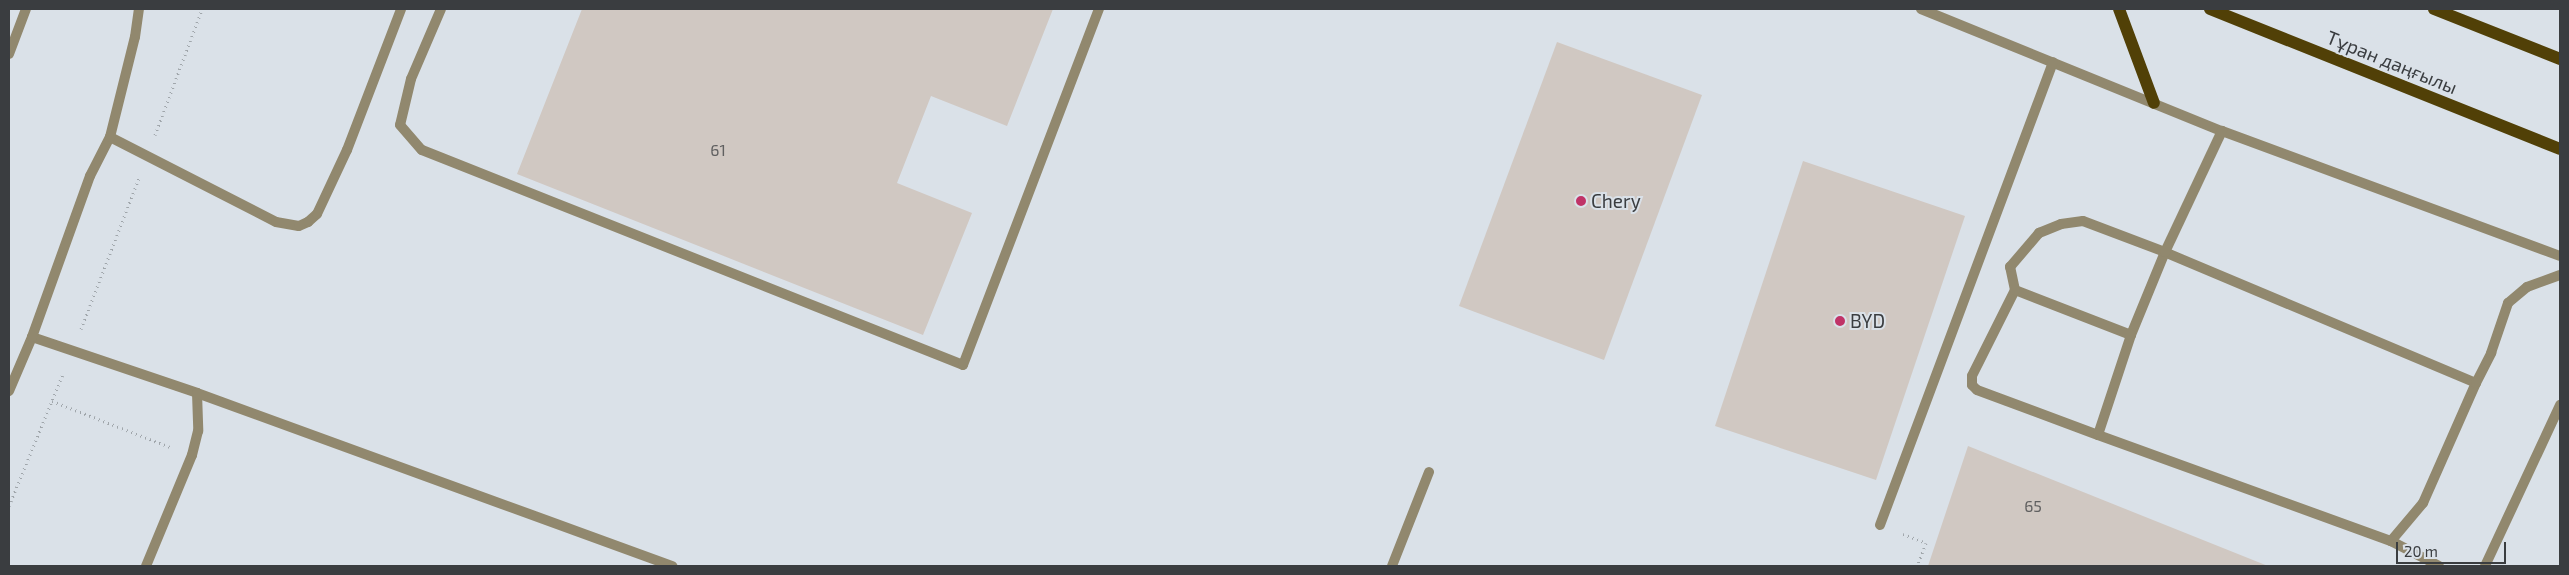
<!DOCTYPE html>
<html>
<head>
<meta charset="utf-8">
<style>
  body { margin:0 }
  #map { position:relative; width:2569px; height:575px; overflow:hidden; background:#dae1e8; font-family:"Exo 2",sans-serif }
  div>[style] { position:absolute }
  .building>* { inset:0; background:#d0c8c2 }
  .path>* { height:3px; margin-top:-1.5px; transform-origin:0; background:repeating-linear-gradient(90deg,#a0a6ab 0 1px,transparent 0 5px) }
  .service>* { height:10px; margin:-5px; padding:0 5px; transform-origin:5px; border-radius:5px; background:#91886e }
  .minor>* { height:10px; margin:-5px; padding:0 5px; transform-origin:5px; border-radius:5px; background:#91886e }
  .tertiary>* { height:10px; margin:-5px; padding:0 5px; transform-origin:5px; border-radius:5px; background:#91886e }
  .primary>* { height:12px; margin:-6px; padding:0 6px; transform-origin:6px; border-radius:6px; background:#514007 }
  .dots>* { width:14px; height:14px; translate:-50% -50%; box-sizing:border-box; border:2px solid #dae1e8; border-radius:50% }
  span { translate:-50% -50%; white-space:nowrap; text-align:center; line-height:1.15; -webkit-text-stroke:4px #dae1e8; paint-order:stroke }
  .number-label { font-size:16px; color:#606060 }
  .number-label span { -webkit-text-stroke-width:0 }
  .street-label { font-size:19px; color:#3a3d40 }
  .poi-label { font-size:19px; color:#3a3d40 }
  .left { translate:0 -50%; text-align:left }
  .frame { position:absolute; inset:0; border:10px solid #3a3d40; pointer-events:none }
  .scale { position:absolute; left:2396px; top:542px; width:110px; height:22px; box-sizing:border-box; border:2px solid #3a3d40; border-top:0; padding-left:6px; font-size:15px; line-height:18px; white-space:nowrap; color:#3a3d40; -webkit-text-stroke:4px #dae1e8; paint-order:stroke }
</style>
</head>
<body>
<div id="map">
  <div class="building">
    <div style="clip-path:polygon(582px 9px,1053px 9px,1007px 126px,931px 96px,897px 183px,972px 213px,923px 335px,517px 174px)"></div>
    <div style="clip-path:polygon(1557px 42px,1702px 95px,1604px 360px,1459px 306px)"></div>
    <div style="clip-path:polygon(1803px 161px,1965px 216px,1876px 480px,1715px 426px)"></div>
    <div style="clip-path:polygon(1968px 446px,2268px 566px,1928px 566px)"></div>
  </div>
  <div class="path">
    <div style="left:155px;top:135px;width:134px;rotate:-69.5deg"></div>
    <div style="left:81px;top:329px;width:162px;rotate:-69deg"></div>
    <div style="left:52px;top:401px;width:127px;rotate:21.3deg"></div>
    <div style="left:9px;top:506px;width:143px;rotate:-67.8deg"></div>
    <div style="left:1903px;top:534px;width:25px;rotate:21deg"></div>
    <div style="left:1926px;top:543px;width:25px;rotate:111deg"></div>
  </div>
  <div class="service">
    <div style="left:441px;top:9px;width:76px;rotate:113.2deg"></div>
    <div style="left:411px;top:79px;width:47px;rotate:103.4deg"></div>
    <div style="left:400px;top:125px;width:33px;rotate:49deg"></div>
    <div style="left:422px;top:150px;width:582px;rotate:21.67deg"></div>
    <div style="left:963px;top:365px;width:381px;rotate:-69.1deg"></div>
    <div style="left:1921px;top:9px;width:325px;rotate:22.1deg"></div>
    <div style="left:2222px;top:131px;width:360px;rotate:20.3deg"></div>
    <div style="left:110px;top:137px;width:186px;rotate:27.1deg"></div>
    <div style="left:276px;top:222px;width:23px;rotate:10deg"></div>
    <div style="left:299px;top:226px;width:10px;rotate:-24deg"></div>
    <div style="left:308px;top:222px;width:12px;rotate:-42deg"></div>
    <div style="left:317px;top:214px;width:71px;rotate:-64.9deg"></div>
    <div style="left:347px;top:150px;width:151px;rotate:-69deg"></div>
    <div style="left:2015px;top:290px;width:96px;rotate:116.6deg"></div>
    <div style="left:1972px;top:376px;width:9px;rotate:90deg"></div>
    <div style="left:1972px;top:385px;width:7px;rotate:45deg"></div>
    <div style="left:1977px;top:390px;width:129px;rotate:20.4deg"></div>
    <div style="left:2098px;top:435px;width:312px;rotate:19.9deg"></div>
    <div style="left:2391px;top:541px;width:50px;rotate:-49.9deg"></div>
    <div style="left:2423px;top:503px;width:131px;rotate:-66.2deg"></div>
    <div style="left:2476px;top:383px;width:337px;rotate:-157.2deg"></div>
    <div style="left:2165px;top:252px;width:90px;rotate:112.3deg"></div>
    <div style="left:2131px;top:335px;width:105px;rotate:108.3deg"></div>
    <div style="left:2131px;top:335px;width:124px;rotate:-158.8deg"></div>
    <div style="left:2015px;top:290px;width:24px;rotate:-102deg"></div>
    <div style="left:2010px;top:267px;width:45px;rotate:-49.5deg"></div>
    <div style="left:2039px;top:233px;width:24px;rotate:-22deg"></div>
    <div style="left:2061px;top:224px;width:22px;rotate:-8deg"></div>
    <div style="left:2083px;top:221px;width:88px;rotate:20.7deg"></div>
    <div style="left:2165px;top:252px;width:134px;rotate:-64.8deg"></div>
    <div style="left:32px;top:337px;width:174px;rotate:18.7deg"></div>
    <div style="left:197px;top:393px;width:38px;rotate:88deg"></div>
    <div style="left:198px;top:431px;width:25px;rotate:104deg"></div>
    <div style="left:192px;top:455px;width:120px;rotate:112.5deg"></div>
    <div style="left:2476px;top:383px;width:34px;rotate:-63deg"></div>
    <div style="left:2491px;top:353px;width:53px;rotate:-71.2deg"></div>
    <div style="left:2508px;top:303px;width:25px;rotate:-40deg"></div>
    <div style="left:2527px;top:287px;width:35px;rotate:-20deg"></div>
    <div style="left:9px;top:391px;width:59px;rotate:-66.9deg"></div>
    <div style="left:32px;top:337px;width:171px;rotate:-70.2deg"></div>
    <div style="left:90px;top:176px;width:44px;rotate:-62.9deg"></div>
    <div style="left:110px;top:137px;width:103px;rotate:-76deg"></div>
    <div style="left:135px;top:37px;width:28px;rotate:-82deg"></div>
    <div style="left:197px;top:393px;width:506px;rotate:20.01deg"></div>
    <div style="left:1880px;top:525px;width:494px;rotate:-69.5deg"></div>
    <div style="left:1392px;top:566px;width:101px;rotate:-68.5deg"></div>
  </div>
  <div class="minor">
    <div style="left:2391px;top:541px;width:54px;rotate:27.5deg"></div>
    <div style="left:2485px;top:566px;width:178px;rotate:-65deg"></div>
  </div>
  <div class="tertiary">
    <div style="left:9px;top:54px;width:48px;rotate:-69.3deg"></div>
  </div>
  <div class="primary">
    <div style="left:2119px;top:9px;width:100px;rotate:69.6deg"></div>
    <div style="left:2210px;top:9px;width:377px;rotate:21.8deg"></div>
    <div style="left:2434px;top:9px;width:136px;rotate:21.6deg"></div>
  </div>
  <div class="dots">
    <div style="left:1581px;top:201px;background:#c03367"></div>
    <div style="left:1840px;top:321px;background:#c03367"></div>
  </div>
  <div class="number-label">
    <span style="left:718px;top:150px">61</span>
    <span style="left:2033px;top:506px">65</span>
  </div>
  <div class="street-label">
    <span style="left:2392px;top:62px;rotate:22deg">Тұран даңғылы</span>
  </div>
  <div class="poi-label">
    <span class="left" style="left:1591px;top:201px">Chery</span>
    <span class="left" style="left:1850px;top:321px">BYD</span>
  </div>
  <div class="frame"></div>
  <div class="scale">20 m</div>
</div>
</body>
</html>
